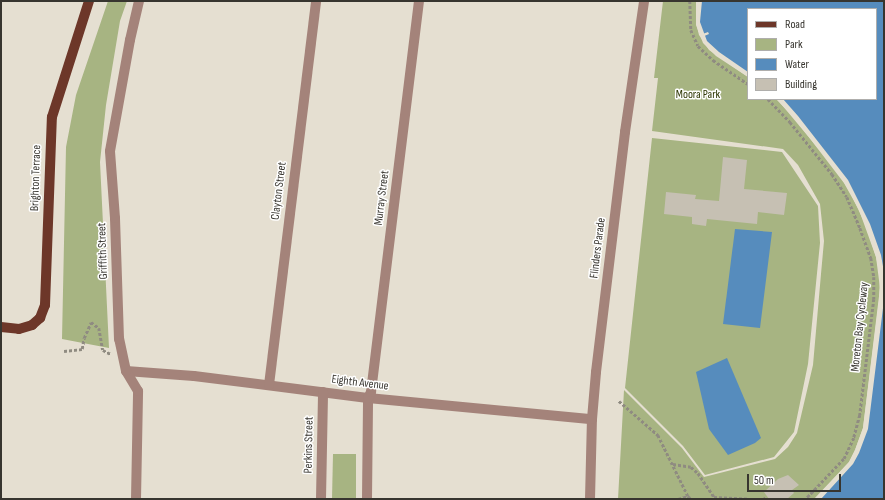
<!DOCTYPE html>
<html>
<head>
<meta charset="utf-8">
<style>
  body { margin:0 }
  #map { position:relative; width:885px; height:500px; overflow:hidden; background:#e5dfd1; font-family:"Sofia Sans Condensed",sans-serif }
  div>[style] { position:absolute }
  .green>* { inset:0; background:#a7b482 }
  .water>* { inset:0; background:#568cbd }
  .pier>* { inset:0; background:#e5dfd1 }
  .building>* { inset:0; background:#c6c0b3 }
  .path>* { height:2.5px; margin-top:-1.25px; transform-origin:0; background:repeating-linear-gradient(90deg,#8f8b81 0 3px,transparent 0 5px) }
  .minor>* { height:10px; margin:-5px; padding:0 5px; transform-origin:5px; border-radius:5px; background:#a4837a }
  .major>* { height:10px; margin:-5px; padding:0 5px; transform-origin:5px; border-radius:5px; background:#6d3729 }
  span { translate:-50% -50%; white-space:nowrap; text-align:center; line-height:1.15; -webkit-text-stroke:3px #fff; paint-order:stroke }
  .park-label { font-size:12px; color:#2c3500 }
  .street-label { font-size:12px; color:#37352f }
  .frame { position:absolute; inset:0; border:2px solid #37352f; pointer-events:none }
  .legend { position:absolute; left:747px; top:8px; width:130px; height:92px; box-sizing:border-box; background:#fff; border:1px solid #afaeac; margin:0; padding:5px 7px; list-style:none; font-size:12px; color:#37352f }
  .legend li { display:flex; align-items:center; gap:8px; height:20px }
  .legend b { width:20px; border:1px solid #afaeac }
  .scale { position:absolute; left:747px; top:474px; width:94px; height:18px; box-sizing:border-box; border:2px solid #37352f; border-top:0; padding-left:5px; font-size:12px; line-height:14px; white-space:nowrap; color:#37352f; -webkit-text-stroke:3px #fff; paint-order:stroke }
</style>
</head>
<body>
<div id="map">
  <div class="green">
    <div style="clip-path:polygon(108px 1px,127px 1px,120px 21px,106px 105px,100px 162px,109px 348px,62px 339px,66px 147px,76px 95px)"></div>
    <div style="clip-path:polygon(663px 1px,696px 1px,696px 23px,699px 35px,709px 50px,748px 77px,748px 99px,776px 99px,795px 119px,844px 183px,859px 210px,876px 257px,880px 288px,863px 428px,855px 450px,849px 462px,814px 499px,618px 499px,624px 390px,682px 448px,704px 477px,775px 459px,788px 447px,797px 433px,813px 365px,821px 274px,824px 241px,820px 204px,798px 165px,783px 149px,652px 131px,658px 78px,654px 78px)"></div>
    <div style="clip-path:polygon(652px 138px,782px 152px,818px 206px,820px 243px,808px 364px,794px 432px,774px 457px,705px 475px,683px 446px,625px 388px)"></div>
    <div style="clip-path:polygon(333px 454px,356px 454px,356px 499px,332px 499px)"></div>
  </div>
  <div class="water">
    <div style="clip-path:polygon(698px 1px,884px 1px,884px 499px,817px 499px,850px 463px,865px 428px,881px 300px,880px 266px,861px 209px,838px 170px,779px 99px,876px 99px,876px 9px,748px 9px,748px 75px,717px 54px,702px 37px,709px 34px,708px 32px,700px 35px)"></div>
    <div style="clip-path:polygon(735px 229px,772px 232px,760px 328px,723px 324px)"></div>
    <div style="clip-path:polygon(727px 358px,761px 438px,755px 443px,728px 455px,709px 429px,696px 372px)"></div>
  </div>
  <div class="pier">
    <div style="clip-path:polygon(696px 1px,702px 1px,700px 22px,707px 41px,719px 52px,748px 72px,748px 77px,716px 56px,703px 43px,696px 25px)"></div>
    <div style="clip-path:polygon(777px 99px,783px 99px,798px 116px,848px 180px,870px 224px,881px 255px,884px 272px,884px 300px,868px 429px,859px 453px,853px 464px,821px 499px,815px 499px,849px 462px,855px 450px,863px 428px,879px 300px,880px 276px,876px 257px,866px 226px,851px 194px,837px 171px)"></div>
  </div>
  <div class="building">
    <div style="clip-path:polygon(723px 157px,747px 160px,744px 189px,787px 193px,784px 215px,758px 212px,757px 224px,707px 219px,706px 226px,692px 224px,692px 217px,664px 214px,666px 192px,696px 195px,695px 199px,719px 201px)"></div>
    <div style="clip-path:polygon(788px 475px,799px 485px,792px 490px,794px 493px,787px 499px,769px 499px,764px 492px,778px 479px)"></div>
  </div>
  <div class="path">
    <div style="left:690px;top:1px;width:29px;rotate:88deg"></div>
    <div style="left:691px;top:30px;width:17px;rotate:66deg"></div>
    <div style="left:698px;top:46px;width:21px;rotate:43deg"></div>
    <div style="left:713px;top:60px;width:42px;rotate:34.4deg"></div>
    <div style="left:768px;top:99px;width:32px;rotate:46deg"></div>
    <div style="left:790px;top:122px;width:67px;rotate:51.1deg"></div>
    <div style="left:832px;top:174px;width:27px;rotate:57deg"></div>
    <div style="left:847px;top:197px;width:34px;rotate:67deg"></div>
    <div style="left:860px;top:228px;width:32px;rotate:70deg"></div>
    <div style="left:871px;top:258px;width:19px;rotate:81deg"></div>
    <div style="left:874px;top:277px;width:22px;rotate:90deg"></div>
    <div style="left:874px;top:299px;width:117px;rotate:96.9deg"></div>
    <div style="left:860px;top:415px;width:24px;rotate:105deg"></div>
    <div style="left:854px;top:438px;width:23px;rotate:115deg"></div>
    <div style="left:844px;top:459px;width:55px;rotate:133.5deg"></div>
    <div style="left:64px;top:351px;width:18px;rotate:-6deg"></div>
    <div style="left:82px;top:349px;width:11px;rotate:-80deg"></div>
    <div style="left:84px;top:338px;width:17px;rotate:-66deg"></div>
    <div style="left:91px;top:322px;width:10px;rotate:37deg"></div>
    <div style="left:99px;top:328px;width:22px;rotate:80deg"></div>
    <div style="left:103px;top:350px;width:9px;rotate:27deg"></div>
    <div style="left:619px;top:401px;width:52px;rotate:41.1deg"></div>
    <div style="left:658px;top:435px;width:68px;rotate:63.8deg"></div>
    <div style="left:673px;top:464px;width:18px;rotate:9deg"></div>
    <div style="left:691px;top:467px;width:9px;rotate:41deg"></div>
    <div style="left:698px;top:473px;width:29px;rotate:56deg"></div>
    <div style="left:714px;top:497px;width:35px;rotate:3deg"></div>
    <div style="left:678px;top:499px;width:10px;rotate:-17deg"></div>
    <div style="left:688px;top:496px;width:4px;rotate:45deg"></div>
    <div style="left:763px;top:499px;width:4px;rotate:-27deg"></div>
  </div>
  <div class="minor">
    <div style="left:126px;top:371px;width:68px;rotate:4.2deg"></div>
    <div style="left:194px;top:376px;width:175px;rotate:7.2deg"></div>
    <div style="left:368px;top:398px;width:225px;rotate:5.4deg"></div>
    <div style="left:269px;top:385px;width:387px;rotate:-83deg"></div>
    <div style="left:136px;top:499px;width:108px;rotate:-88.9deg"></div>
    <div style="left:138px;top:391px;width:23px;rotate:-121deg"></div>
    <div style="left:126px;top:371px;width:33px;rotate:-102deg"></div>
    <div style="left:119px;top:339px;width:121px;rotate:-91.9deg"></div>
    <div style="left:115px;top:218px;width:67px;rotate:-94.3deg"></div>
    <div style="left:110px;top:151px;width:113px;rotate:-79.8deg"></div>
    <div style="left:130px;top:40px;width:40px;rotate:-77deg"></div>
    <div style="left:321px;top:499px;width:107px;rotate:-88.9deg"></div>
    <div style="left:367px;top:499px;width:101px;rotate:-89.4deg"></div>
    <div style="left:368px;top:398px;width:7px;rotate:-63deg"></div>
    <div style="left:371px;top:392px;width:394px;rotate:-83deg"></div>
    <div style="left:590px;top:499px;width:80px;rotate:-88.6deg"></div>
    <div style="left:592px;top:419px;width:47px;rotate:-85.1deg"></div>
    <div style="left:596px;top:372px;width:242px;rotate:-83.1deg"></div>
    <div style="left:625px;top:132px;width:132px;rotate:-81.7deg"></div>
  </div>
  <div class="major">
    <div style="left:1px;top:327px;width:18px;rotate:6deg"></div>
    <div style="left:19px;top:329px;width:14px;rotate:-17deg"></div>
    <div style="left:32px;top:325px;width:11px;rotate:-41deg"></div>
    <div style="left:40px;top:318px;width:14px;rotate:-69deg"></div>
    <div style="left:45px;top:305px;width:188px;rotate:-87.9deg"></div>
    <div style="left:52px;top:117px;width:122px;rotate:-72.3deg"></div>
  </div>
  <div class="park-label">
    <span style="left:698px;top:95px">Moora Park</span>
  </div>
  <div class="street-label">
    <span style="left:36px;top:178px;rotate:-88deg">Brighton Terrace</span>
    <span style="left:279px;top:191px;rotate:-83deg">Clayton Street</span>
    <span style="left:382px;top:198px;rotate:-83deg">Murray Street</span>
    <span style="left:598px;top:248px;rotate:-83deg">Flinders Parade</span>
    <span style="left:103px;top:251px;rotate:-92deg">Griffith Street</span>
    <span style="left:860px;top:327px;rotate:-84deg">Moreton Bay Cycleway</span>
    <span style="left:360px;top:383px;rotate:7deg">Eighth Avenue</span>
    <span style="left:309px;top:445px;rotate:-89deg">Perkins Street</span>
  </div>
  <div class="frame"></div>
  <ul class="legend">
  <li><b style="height:5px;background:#6d3729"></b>Road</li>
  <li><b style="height:11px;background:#a7b482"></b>Park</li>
  <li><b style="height:11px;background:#568cbd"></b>Water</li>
  <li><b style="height:11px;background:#c6c0b3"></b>Building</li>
  </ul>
  <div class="scale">50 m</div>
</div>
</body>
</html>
